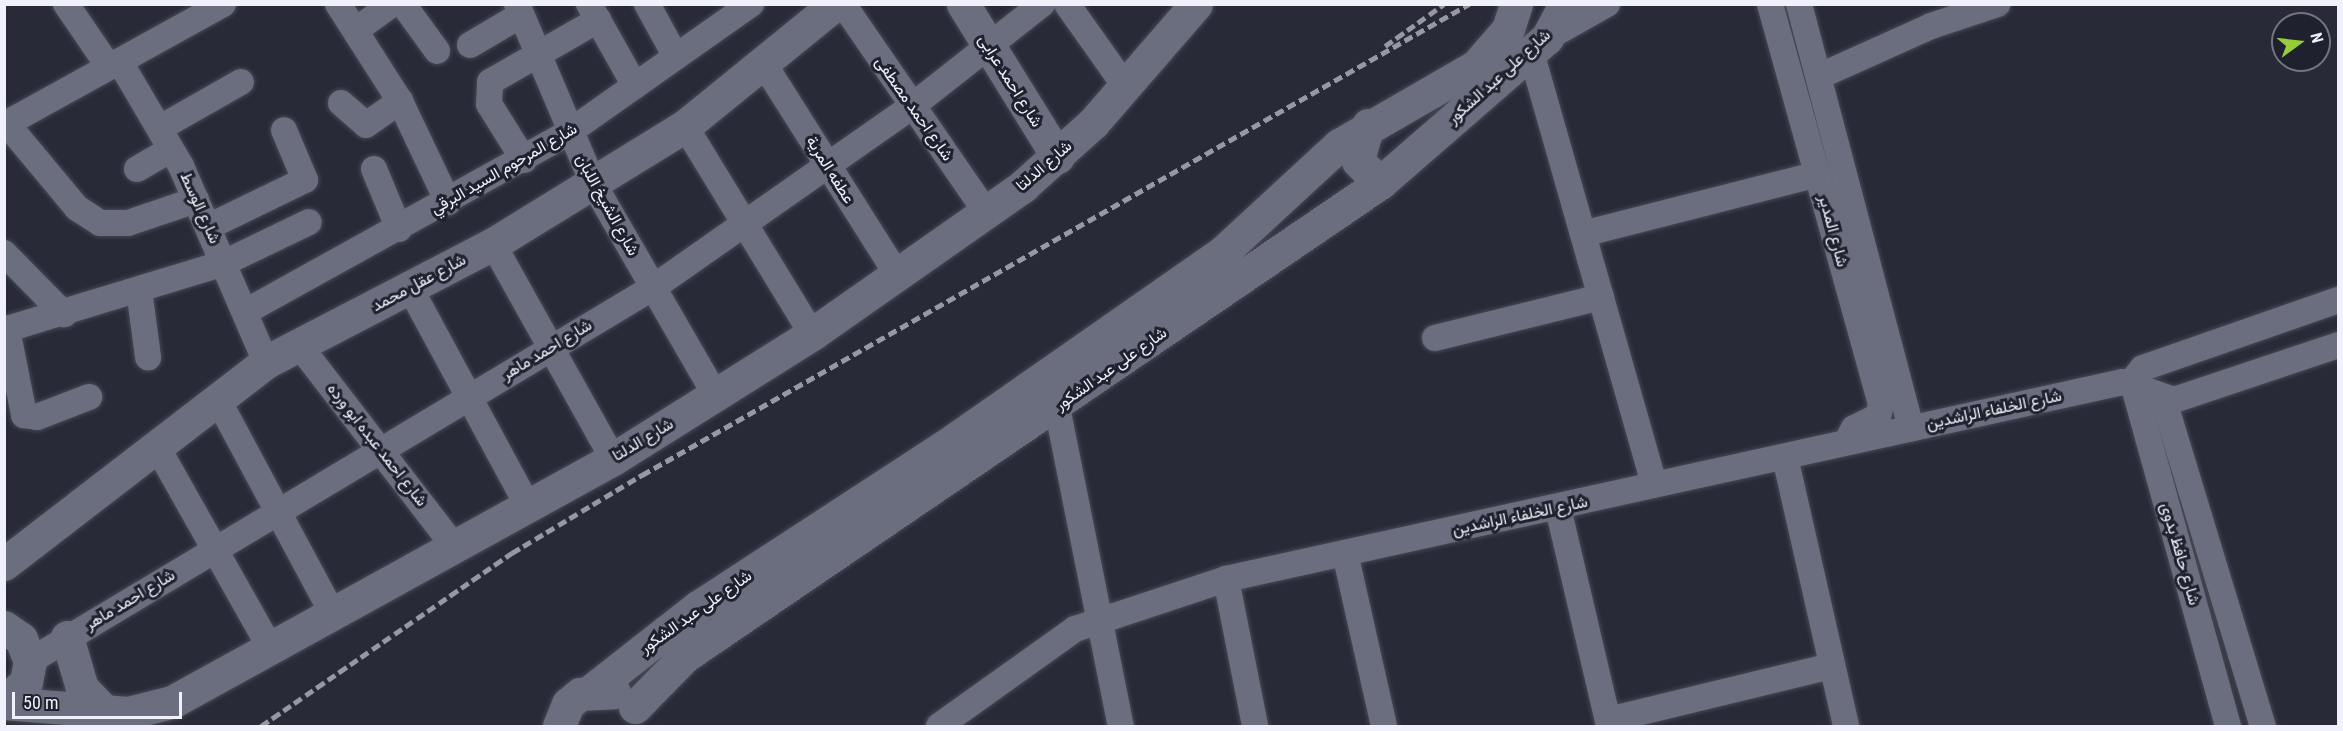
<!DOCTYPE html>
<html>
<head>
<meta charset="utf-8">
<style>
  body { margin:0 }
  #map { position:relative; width:2343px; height:731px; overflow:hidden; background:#282a38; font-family:"Roboto Condensed",Vazirmatn,sans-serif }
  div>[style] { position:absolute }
  .roads { filter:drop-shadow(0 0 2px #474854) drop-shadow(0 0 2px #474854) }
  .street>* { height:26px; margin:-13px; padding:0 13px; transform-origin:13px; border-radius:13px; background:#6b6e7e }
  .secondary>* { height:33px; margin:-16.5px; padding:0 16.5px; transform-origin:16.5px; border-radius:16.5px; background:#6b6e7e }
  .rail>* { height:4.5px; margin-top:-2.25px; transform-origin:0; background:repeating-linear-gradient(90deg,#9698a4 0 9px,transparent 0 13.5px) }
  span { translate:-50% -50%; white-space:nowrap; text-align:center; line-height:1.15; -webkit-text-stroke:6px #1f212e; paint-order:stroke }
  .street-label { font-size:16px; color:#f0f1fb }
  .frame { position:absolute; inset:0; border:6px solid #f0f1fb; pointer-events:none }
  .north { position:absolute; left:2271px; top:12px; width:60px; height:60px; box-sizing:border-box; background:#1f212e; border:2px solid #737480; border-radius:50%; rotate:75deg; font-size:16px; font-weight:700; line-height:24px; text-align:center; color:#f0f1fb }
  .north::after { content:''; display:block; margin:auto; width:21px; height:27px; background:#96cc3a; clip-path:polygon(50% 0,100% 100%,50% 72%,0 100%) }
  .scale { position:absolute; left:12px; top:692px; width:170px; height:27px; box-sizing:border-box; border:3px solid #f0f1fb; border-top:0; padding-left:8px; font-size:18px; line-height:21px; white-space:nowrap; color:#f0f1fb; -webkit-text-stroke:4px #1f212e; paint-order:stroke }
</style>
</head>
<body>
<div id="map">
  <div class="roads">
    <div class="street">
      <div style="left:66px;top:4px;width:76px;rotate:55.7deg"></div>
      <div style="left:338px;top:4px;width:115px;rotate:57.4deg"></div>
      <div style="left:400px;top:101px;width:112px;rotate:64.6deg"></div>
      <div style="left:403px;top:4px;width:58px;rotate:54.1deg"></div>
      <div style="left:517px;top:4px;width:194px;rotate:67deg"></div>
      <div style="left:593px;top:183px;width:246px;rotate:60deg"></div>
      <div style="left:589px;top:4px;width:94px;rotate:60.7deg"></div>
      <div style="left:647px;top:4px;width:60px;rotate:61.3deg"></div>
      <div style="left:843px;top:4px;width:252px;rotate:55.5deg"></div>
      <div style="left:1067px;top:4px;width:100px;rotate:54.7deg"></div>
      <div style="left:1770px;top:4px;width:416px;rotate:74.5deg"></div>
      <div style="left:1881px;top:405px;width:11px;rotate:105deg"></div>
      <div style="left:1878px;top:416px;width:27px;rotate:153deg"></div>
      <div style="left:1854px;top:428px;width:10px;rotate:119deg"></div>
      <div style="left:1799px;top:4px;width:439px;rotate:75.2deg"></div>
      <div style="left:356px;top:30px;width:44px;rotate:-35.8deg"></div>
      <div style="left:1547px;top:38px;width:69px;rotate:-29.5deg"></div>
      <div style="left:470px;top:45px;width:59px;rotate:-30.5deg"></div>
      <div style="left:1531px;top:52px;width:450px;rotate:74.1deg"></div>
      <div style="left:120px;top:62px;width:121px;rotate:59.6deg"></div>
      <div style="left:181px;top:166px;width:214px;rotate:66.6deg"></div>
      <div style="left:764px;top:64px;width:251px;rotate:57.7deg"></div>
      <div style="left:1820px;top:76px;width:122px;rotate:-24.2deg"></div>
      <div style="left:1931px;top:26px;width:70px;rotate:-18.4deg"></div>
      <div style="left:341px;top:103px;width:33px;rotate:41deg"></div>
      <div style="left:366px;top:125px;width:42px;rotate:-35.2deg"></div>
      <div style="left:7px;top:124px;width:109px;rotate:50.2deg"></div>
      <div style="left:77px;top:208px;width:27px;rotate:33deg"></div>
      <div style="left:100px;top:223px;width:28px"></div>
      <div style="left:128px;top:223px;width:72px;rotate:-18.7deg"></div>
      <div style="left:4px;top:125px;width:250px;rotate:-28.9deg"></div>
      <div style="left:685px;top:126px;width:244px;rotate:58.6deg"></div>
      <div style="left:160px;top:128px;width:93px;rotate:-29.6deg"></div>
      <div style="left:524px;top:160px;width:66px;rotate:-122deg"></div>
      <div style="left:489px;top:104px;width:22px;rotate:-87deg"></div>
      <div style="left:490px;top:82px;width:125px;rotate:-29.9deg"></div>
      <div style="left:137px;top:169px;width:39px;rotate:-30deg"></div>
      <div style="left:374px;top:169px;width:65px;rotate:67.4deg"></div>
      <div style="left:208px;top:227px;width:108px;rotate:-25.9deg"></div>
      <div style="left:305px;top:180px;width:54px;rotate:-112.8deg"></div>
      <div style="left:1583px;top:234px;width:243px;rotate:-14.3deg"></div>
      <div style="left:493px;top:244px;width:246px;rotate:60.8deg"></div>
      <div style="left:4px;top:253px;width:86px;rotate:45.5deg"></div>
      <div style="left:410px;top:288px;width:248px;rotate:61.6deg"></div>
      <div style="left:139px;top:290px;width:68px;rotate:82.3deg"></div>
      <div style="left:245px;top:312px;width:369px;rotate:-29deg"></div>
      <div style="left:568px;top:133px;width:224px;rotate:-35.2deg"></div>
      <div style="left:7px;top:329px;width:88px;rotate:78.8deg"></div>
      <div style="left:24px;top:415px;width:13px;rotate:9deg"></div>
      <div style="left:37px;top:417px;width:56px;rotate:-21deg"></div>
      <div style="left:4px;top:330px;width:230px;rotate:-16.9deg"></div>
      <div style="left:224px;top:263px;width:94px;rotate:-25.8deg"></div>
      <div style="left:1435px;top:338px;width:171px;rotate:-13.9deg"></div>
      <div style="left:299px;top:345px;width:254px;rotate:52.4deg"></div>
      <div style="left:217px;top:398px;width:245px;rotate:61.8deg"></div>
      <div style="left:2164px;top:401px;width:340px;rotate:73.1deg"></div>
      <div style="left:1057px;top:407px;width:325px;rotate:78.7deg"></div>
      <div style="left:156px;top:445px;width:232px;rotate:60.6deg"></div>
      <div style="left:1785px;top:457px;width:276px;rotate:77.2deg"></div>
      <div style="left:1558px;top:508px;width:224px;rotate:76.8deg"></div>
      <div style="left:1345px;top:553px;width:177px;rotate:77.3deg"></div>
      <div style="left:1226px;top:579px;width:150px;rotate:78.8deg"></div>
      <div style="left:30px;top:661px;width:727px;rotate:-30.94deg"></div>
      <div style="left:654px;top:287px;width:314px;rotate:-35deg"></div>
      <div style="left:911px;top:107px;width:167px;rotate:-38.2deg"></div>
      <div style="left:1608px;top:720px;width:230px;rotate:-13.6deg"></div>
      <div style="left:939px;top:726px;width:167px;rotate:-35.5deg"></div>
      <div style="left:1075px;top:629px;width:159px;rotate:-18.3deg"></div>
      <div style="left:1226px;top:579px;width:918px;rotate:-12.39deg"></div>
      <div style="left:2123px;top:382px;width:54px;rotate:19.4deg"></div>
      <div style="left:2174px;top:400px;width:173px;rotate:-18.5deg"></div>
      <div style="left:2228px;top:726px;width:358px;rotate:-105.5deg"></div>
      <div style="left:2132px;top:381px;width:17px;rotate:-50deg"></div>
      <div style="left:2143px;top:368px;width:207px;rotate:-19.2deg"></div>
    </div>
    <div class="secondary">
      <div style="left:963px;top:4px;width:180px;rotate:58.2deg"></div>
      <div style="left:1368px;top:125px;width:37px;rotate:106deg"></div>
      <div style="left:1358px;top:161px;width:31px;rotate:45deg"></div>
      <div style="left:4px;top:564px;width:331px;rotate:-37.6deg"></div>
      <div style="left:266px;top:362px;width:256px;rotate:-27.5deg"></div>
      <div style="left:493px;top:244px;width:225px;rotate:-31.6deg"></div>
      <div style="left:685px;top:126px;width:193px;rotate:-39.1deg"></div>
      <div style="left:4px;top:627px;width:21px;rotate:35deg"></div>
      <div style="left:21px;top:639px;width:24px;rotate:68deg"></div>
      <div style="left:30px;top:661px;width:21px;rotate:101deg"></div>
      <div style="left:26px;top:682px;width:30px;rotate:138deg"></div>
      <div style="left:67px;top:637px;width:53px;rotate:73.6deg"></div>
      <div style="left:82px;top:688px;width:35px;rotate:46deg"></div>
      <div style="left:592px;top:690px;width:135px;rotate:-38.1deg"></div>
      <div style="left:698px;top:607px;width:295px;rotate:-33.1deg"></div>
      <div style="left:945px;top:446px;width:339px;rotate:-34.9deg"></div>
      <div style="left:1223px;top:252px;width:158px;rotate:-42.7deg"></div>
      <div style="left:1339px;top:145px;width:158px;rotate:-30deg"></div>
      <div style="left:1476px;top:66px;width:49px;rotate:-49.1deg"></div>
      <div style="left:1508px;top:29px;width:26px;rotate:-72deg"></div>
      <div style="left:4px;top:703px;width:124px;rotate:4.6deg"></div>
      <div style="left:128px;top:713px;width:45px;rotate:-14deg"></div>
      <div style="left:172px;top:702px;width:504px;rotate:-28.86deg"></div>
      <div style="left:613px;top:459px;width:235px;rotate:-32.1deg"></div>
      <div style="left:812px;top:334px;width:258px;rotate:-35deg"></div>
      <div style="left:1023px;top:186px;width:94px;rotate:-42deg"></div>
      <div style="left:1093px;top:123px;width:157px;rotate:-49.1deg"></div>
      <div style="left:635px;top:707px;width:71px;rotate:-45.6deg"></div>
      <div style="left:685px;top:656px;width:841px;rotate:-34.24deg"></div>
      <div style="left:1380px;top:183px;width:221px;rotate:-41deg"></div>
      <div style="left:1547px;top:38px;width:38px;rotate:-62deg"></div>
      <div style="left:559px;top:726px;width:24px;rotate:-68deg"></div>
      <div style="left:568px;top:704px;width:16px;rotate:-40deg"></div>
      <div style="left:580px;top:694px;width:34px;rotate:-3deg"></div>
    </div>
  </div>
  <div class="rail">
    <div style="left:1385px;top:46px;width:72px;rotate:-35.4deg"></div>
    <div style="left:261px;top:726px;width:305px;rotate:-34.6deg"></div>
    <div style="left:512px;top:553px;width:152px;rotate:-31deg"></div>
    <div style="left:642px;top:475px;width:952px;rotate:-29.66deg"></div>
  </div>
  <div class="street-label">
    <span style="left:1499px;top:77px;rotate:-42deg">شارع على عبد الشكور</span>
    <span style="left:1010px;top:81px;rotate:58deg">شارع احمد عرابى</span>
    <span style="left:914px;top:109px;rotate:55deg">شارع احمد مصطفى</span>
    <span style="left:1044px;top:166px;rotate:-41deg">شارع الدلتا</span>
    <span style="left:504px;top:169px;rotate:-30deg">شارع المرحوم السيد البرقي</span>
    <span style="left:830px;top:170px;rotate:58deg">عطفه المرية</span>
    <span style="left:607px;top:205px;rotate:61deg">شارع الشيخ اللبان</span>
    <span style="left:200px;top:208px;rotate:66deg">شارع الوسط</span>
    <span style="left:1833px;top:231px;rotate:75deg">شارع المدير</span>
    <span style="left:419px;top:283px;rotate:-28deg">شارع عقل محمد</span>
    <span style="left:547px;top:350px;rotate:-31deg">شارع احمد ماهر</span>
    <span style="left:1111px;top:369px;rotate:-35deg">شارع على عبد الشكور</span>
    <span style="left:1994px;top:410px;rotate:-12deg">شارع الخلفاء الراشدين</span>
    <span style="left:643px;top:440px;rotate:-31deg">شارع الدلتا</span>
    <span style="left:377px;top:445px;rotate:52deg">شارع احمد عبده ابو ورده</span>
    <span style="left:1520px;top:516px;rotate:-12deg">شارع الخلفاء الراشدين</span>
    <span style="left:2180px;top:554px;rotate:74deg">شارع حافظ بدوى</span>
    <span style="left:130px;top:600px;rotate:-31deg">شارع احمد ماهر</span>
    <span style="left:696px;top:612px;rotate:-35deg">شارع على عبد الشكور</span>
  </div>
  <div class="frame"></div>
  <div class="north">N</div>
  <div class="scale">50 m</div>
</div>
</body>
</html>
